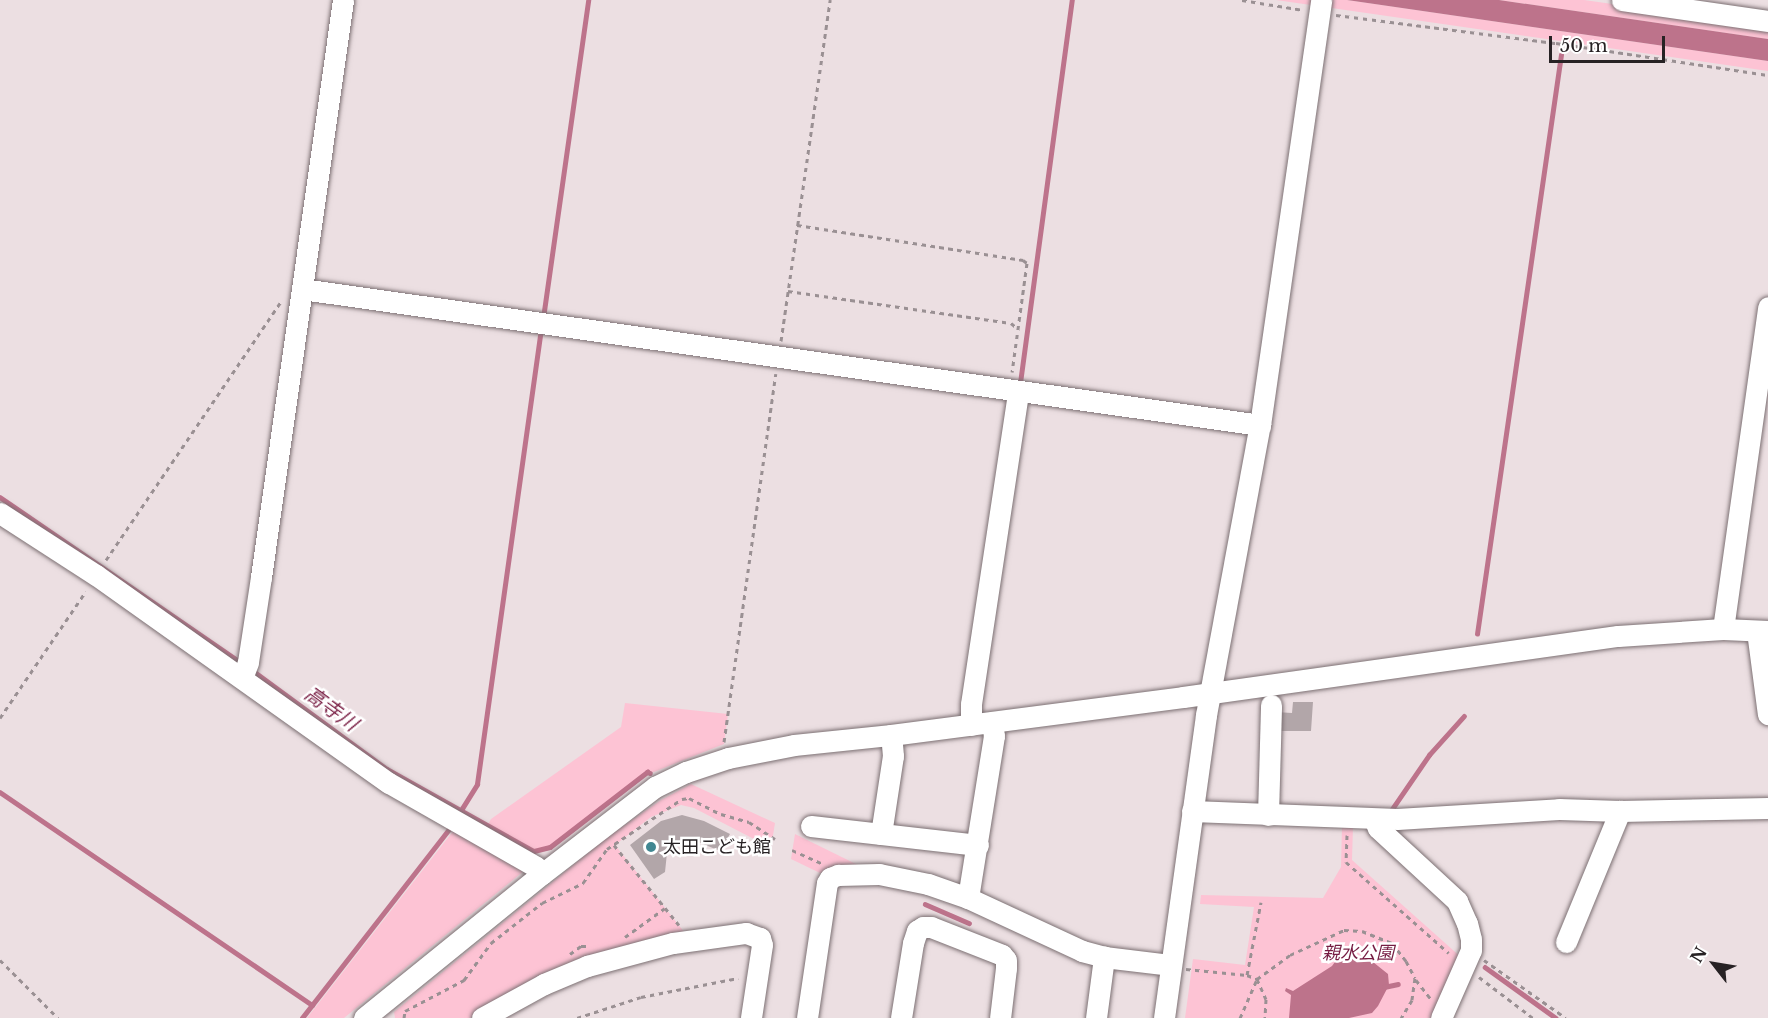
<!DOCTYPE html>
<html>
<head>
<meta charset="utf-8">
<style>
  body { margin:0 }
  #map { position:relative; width:1768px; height:1018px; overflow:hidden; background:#ecdfe2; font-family:"Libre Baskerville","Noto Sans JP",serif }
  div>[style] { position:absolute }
  .green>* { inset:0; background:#fdc3d4 }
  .water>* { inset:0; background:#bd738b }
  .stream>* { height:4.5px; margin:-2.25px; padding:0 2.25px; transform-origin:2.25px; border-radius:2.25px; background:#bd738b }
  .building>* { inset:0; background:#b2a6a9 }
  .path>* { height:3px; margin-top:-1.5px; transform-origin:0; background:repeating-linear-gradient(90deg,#9a9093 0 4.5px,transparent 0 9px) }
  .roads { filter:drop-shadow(0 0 2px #7c7073) drop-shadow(0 0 2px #7c7073) }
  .minor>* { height:21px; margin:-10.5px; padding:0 10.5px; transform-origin:10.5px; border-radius:10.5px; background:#fff }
  .dots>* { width:16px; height:16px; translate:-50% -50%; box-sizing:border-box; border:3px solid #fff; border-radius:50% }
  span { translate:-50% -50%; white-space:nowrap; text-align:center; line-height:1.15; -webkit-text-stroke:5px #fff; paint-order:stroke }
  .poi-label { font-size:18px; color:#272224 }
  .left { translate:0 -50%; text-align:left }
  .park-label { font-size:18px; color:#761d43; font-style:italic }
  .water-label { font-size:20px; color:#7c2348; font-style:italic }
  .north { position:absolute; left:1684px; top:934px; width:60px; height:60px; -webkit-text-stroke:4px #fff; paint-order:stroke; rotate:301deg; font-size:16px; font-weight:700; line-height:24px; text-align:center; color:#272224 }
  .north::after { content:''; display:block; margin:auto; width:21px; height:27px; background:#272224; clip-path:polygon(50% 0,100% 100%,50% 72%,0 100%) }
  .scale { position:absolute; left:1549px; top:36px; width:116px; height:27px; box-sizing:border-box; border:3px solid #272224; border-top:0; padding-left:8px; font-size:18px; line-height:21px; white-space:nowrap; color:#272224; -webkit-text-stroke:4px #fff; paint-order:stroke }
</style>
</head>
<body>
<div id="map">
  <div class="green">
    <div style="clip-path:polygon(1276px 0,1347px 0,1768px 61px,1768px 71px)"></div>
    <div style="clip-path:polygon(1499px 0,1584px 0,1768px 26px,1768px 39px)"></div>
    <div style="clip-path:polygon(625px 703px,728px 714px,724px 744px,654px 772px,646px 772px,545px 850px,528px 849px,487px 826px,491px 819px,621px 727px)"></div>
    <div style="clip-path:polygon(691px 784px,775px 823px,771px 848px,694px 808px,681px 805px,651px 817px,615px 845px,685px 933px,503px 996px,470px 1018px,395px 1018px,394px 1012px,606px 838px,661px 800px)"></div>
    <div style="clip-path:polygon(1342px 825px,1353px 826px,1352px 860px,1463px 959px,1436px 1018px,1185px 1018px,1193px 959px,1245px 965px,1254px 907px,1200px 904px,1201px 895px,1323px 898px,1341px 867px)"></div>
    <div style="clip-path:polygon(454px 830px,525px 870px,344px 1018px,307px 1018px)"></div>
    <div style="clip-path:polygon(795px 834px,862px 867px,820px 873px,791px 859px)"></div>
  </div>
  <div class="water">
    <div style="clip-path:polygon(1347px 0,1499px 0,1768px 39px,1768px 61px)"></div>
    <div style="clip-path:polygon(1345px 953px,1373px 962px,1388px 974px,1389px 985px,1378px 1006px,1372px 1013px,1349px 1018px,1289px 1018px,1291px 995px,1285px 991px,1286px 988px,1293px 991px,1332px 966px,1340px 955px)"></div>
  </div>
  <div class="stream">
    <div style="left:543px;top:318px;width:321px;rotate:-81.9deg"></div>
    <div style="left:1020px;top:383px;width:387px;rotate:-82.3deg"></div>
    <div style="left:0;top:497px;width:291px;rotate:34.5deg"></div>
    <div style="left:1477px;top:634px;width:585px;rotate:-81.75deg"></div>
    <div style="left:252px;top:670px;width:167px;rotate:36.3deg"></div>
    <div style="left:387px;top:769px;width:168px;rotate:29.2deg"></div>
    <div style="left:534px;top:851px;width:16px;rotate:-14deg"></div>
    <div style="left:550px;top:847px;width:123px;rotate:-37.7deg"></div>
    <div style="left:647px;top:772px;width:3px;rotate:18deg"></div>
    <div style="left:0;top:792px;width:378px;rotate:34.3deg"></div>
    <div style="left:1390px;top:812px;width:69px;rotate:-55.6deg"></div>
    <div style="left:1429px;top:755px;width:52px;rotate:-48.1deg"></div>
    <div style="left:458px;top:815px;width:36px;rotate:-58deg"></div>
    <div style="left:477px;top:784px;width:459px;rotate:-82deg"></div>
    <div style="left:925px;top:904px;width:48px;rotate:23.4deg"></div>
    <div style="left:1485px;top:967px;width:87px;rotate:35.7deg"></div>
    <div style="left:1384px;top:987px;width:14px;rotate:-12deg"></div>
    <div style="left:302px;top:1018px;width:244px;rotate:-52.1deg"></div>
  </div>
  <div class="building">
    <div style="clip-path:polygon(1293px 702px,1313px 702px,1311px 731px,1276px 731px,1276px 712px,1292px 713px)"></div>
    <div style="clip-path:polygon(682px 815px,704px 821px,730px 834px,720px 851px,691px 839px,673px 844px,667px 853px,665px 872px,654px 879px,630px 845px,661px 821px)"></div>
  </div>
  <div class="path">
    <div style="left:1242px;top:0;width:62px;rotate:9.3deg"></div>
    <div style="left:1336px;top:15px;width:222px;rotate:7.3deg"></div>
    <div style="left:1556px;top:43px;width:214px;rotate:8.6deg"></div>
    <div style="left:797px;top:225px;width:229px;rotate:8.8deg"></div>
    <div style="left:1023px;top:260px;width:5px;rotate:37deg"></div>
    <div style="left:1027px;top:263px;width:110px;rotate:97.8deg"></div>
    <div style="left:788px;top:291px;width:225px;rotate:8.2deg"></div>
    <div style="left:1011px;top:323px;width:8px;rotate:40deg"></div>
    <div style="left:781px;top:341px;width:345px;rotate:-81.8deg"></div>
    <div style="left:106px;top:560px;width:312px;rotate:-55.9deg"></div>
    <div style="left:0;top:718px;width:153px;rotate:-55.9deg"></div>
    <div style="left:724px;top:742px;width:372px;rotate:-82deg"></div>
    <div style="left:1347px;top:835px;width:27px;rotate:92deg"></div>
    <div style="left:1346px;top:862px;width:137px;rotate:41.5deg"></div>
    <div style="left:614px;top:845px;width:103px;rotate:50.9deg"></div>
    <div style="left:792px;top:850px;width:32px;rotate:24deg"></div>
    <div style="left:625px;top:937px;width:49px;rotate:-35.9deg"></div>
    <div style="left:570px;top:954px;width:14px;rotate:-36deg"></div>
    <div style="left:581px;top:946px;width:7px"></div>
    <div style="left:0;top:960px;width:82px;rotate:45deg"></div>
    <div style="left:1484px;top:960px;width:100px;rotate:35.3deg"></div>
    <div style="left:1186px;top:969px;width:61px;rotate:5.6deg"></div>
    <div style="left:1247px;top:975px;width:11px;rotate:22deg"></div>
    <div style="left:1257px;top:979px;width:22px;rotate:66deg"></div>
    <div style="left:1266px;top:999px;width:19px;rotate:93deg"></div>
    <div style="left:1247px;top:975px;width:74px;rotate:-79.1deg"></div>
    <div style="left:1479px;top:977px;width:68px;rotate:37.2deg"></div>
    <div style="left:1416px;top:980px;width:23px;rotate:52deg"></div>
    <div style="left:404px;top:1018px;width:7px;rotate:-82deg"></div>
    <div style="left:405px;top:1011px;width:67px;rotate:-27.7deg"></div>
    <div style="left:464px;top:980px;width:46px;rotate:-53.9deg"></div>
    <div style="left:491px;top:943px;width:65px;rotate:-38.1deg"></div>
    <div style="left:542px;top:903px;width:46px;rotate:-26deg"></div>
    <div style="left:583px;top:883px;width:42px;rotate:-54.8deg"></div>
    <div style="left:607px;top:849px;width:90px;rotate:-33.7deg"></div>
    <div style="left:682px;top:799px;width:7px;rotate:-8deg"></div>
    <div style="left:689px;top:798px;width:36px;rotate:27deg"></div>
    <div style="left:721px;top:814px;width:29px;rotate:16deg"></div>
    <div style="left:749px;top:822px;width:31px;rotate:33deg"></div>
    <div style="left:577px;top:1018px;width:67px;rotate:-18.2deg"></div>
    <div style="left:641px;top:997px;width:99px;rotate:-11.1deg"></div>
    <div style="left:1240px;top:1018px;width:43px;rotate:-66.4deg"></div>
    <div style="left:1257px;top:979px;width:41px;rotate:-36deg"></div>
    <div style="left:1290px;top:955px;width:60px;rotate:-24.8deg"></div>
    <div style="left:1344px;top:930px;width:18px;rotate:3deg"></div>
    <div style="left:1362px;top:931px;width:32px;rotate:22deg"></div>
    <div style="left:1392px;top:943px;width:23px;rotate:52deg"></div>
    <div style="left:1406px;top:961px;width:19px;rotate:62deg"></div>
    <div style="left:1415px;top:978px;width:22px;rotate:98deg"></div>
    <div style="left:1412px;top:1000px;width:21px;rotate:121deg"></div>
  </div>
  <div class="roads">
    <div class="minor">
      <div style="left:1622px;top:0;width:148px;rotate:8.2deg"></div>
      <div style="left:302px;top:289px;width:968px;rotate:8.08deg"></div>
      <div style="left:0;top:513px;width:114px;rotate:32.9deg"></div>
      <div style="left:96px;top:575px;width:359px;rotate:35.4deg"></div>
      <div style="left:389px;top:783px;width:169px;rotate:29.7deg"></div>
      <div style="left:536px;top:867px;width:9px;rotate:49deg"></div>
      <div style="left:1723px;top:629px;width:325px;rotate:-82deg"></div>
      <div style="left:1757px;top:631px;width:84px;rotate:82.5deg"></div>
      <div style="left:242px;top:678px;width:17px;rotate:-69deg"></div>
      <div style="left:248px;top:662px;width:86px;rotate:-81.3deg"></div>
      <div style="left:261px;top:577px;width:583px;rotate:-81.91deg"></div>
      <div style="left:971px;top:725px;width:21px;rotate:-90deg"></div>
      <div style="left:971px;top:704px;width:316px;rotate:-81.4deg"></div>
      <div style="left:1192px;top:811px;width:205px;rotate:2.2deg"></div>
      <div style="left:1397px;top:819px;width:162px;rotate:-3.5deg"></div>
      <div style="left:1559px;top:809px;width:61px;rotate:1.9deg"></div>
      <div style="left:1620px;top:811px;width:148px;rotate:-1.2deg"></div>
      <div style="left:1268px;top:815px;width:110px;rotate:-88.4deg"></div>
      <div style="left:1374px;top:819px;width:10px;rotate:66deg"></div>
      <div style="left:1378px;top:828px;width:108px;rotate:42.7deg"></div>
      <div style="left:1457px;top:901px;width:24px;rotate:66deg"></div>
      <div style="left:1467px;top:923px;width:16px;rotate:76deg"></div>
      <div style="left:1471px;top:939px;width:11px;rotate:90deg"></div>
      <div style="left:1471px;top:950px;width:74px;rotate:113.8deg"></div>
      <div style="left:811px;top:826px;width:168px;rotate:6.5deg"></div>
      <div style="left:881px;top:834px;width:79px;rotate:-81.3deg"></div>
      <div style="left:893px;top:756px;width:21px;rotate:-95deg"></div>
      <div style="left:968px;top:898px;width:164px;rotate:-80.9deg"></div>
      <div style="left:994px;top:736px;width:14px;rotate:-98deg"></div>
      <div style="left:1566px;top:942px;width:142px;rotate:-67.6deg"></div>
      <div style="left:364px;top:1018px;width:229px;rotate:-39deg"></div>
      <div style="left:542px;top:874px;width:143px;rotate:-37.6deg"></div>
      <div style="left:655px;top:787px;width:34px;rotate:-26deg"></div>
      <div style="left:686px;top:772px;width:44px;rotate:-18.4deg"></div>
      <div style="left:728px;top:758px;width:67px;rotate:-11.1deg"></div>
      <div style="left:794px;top:745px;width:98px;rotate:-5.9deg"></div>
      <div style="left:891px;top:735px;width:294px;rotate:-7.4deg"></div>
      <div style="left:1183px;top:697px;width:439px;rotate:-8deg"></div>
      <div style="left:1618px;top:636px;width:105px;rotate:-3.8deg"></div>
      <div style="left:1723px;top:629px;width:45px;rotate:2.5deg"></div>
      <div style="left:482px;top:1018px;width:71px;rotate:-28.7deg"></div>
      <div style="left:544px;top:984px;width:47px;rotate:-22.7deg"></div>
      <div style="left:587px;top:966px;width:89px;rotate:-15deg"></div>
      <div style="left:673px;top:943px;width:74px;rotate:-7.8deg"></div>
      <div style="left:746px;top:933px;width:15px;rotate:20deg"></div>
      <div style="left:760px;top:938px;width:7px;rotate:74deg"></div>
      <div style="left:762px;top:945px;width:74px;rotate:98.6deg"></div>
      <div style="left:807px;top:1018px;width:136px;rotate:-81.6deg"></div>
      <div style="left:827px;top:883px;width:6px;rotate:-59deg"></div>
      <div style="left:830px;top:878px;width:9px;rotate:-21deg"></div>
      <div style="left:838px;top:875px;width:41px;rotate:-1.4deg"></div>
      <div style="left:879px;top:874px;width:50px;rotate:11.5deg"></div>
      <div style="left:928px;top:884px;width:42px;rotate:19.3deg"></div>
      <div style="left:968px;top:898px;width:126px;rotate:24.9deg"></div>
      <div style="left:1082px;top:951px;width:23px;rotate:15deg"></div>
      <div style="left:1104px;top:957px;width:66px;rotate:6.9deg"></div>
      <div style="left:901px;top:1018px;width:76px;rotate:-80.9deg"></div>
      <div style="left:913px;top:943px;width:13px;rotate:-72deg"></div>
      <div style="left:917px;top:931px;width:7px;rotate:-34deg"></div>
      <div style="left:923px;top:927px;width:8px"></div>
      <div style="left:931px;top:927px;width:76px;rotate:21.5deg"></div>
      <div style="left:1002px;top:955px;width:6px;rotate:51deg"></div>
      <div style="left:1006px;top:960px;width:8px;rotate:90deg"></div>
      <div style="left:1006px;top:968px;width:50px;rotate:96.8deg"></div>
      <div style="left:1096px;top:1018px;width:62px;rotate:-82.5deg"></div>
      <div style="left:1164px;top:1018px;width:306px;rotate:-82.1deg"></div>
      <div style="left:1206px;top:715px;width:295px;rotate:-79.5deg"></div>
      <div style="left:1260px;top:425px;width:429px;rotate:-81.8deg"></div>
    </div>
  </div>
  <div class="dots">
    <div style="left:651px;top:847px;background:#418792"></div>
  </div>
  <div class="poi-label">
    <span class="left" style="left:663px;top:847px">太田こども館</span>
  </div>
  <div class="park-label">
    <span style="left:1358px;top:953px">親水公園</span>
  </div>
  <div class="water-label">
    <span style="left:331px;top:709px;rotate:36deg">高寺川</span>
  </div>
  <div class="north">N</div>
  <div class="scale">50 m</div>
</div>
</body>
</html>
